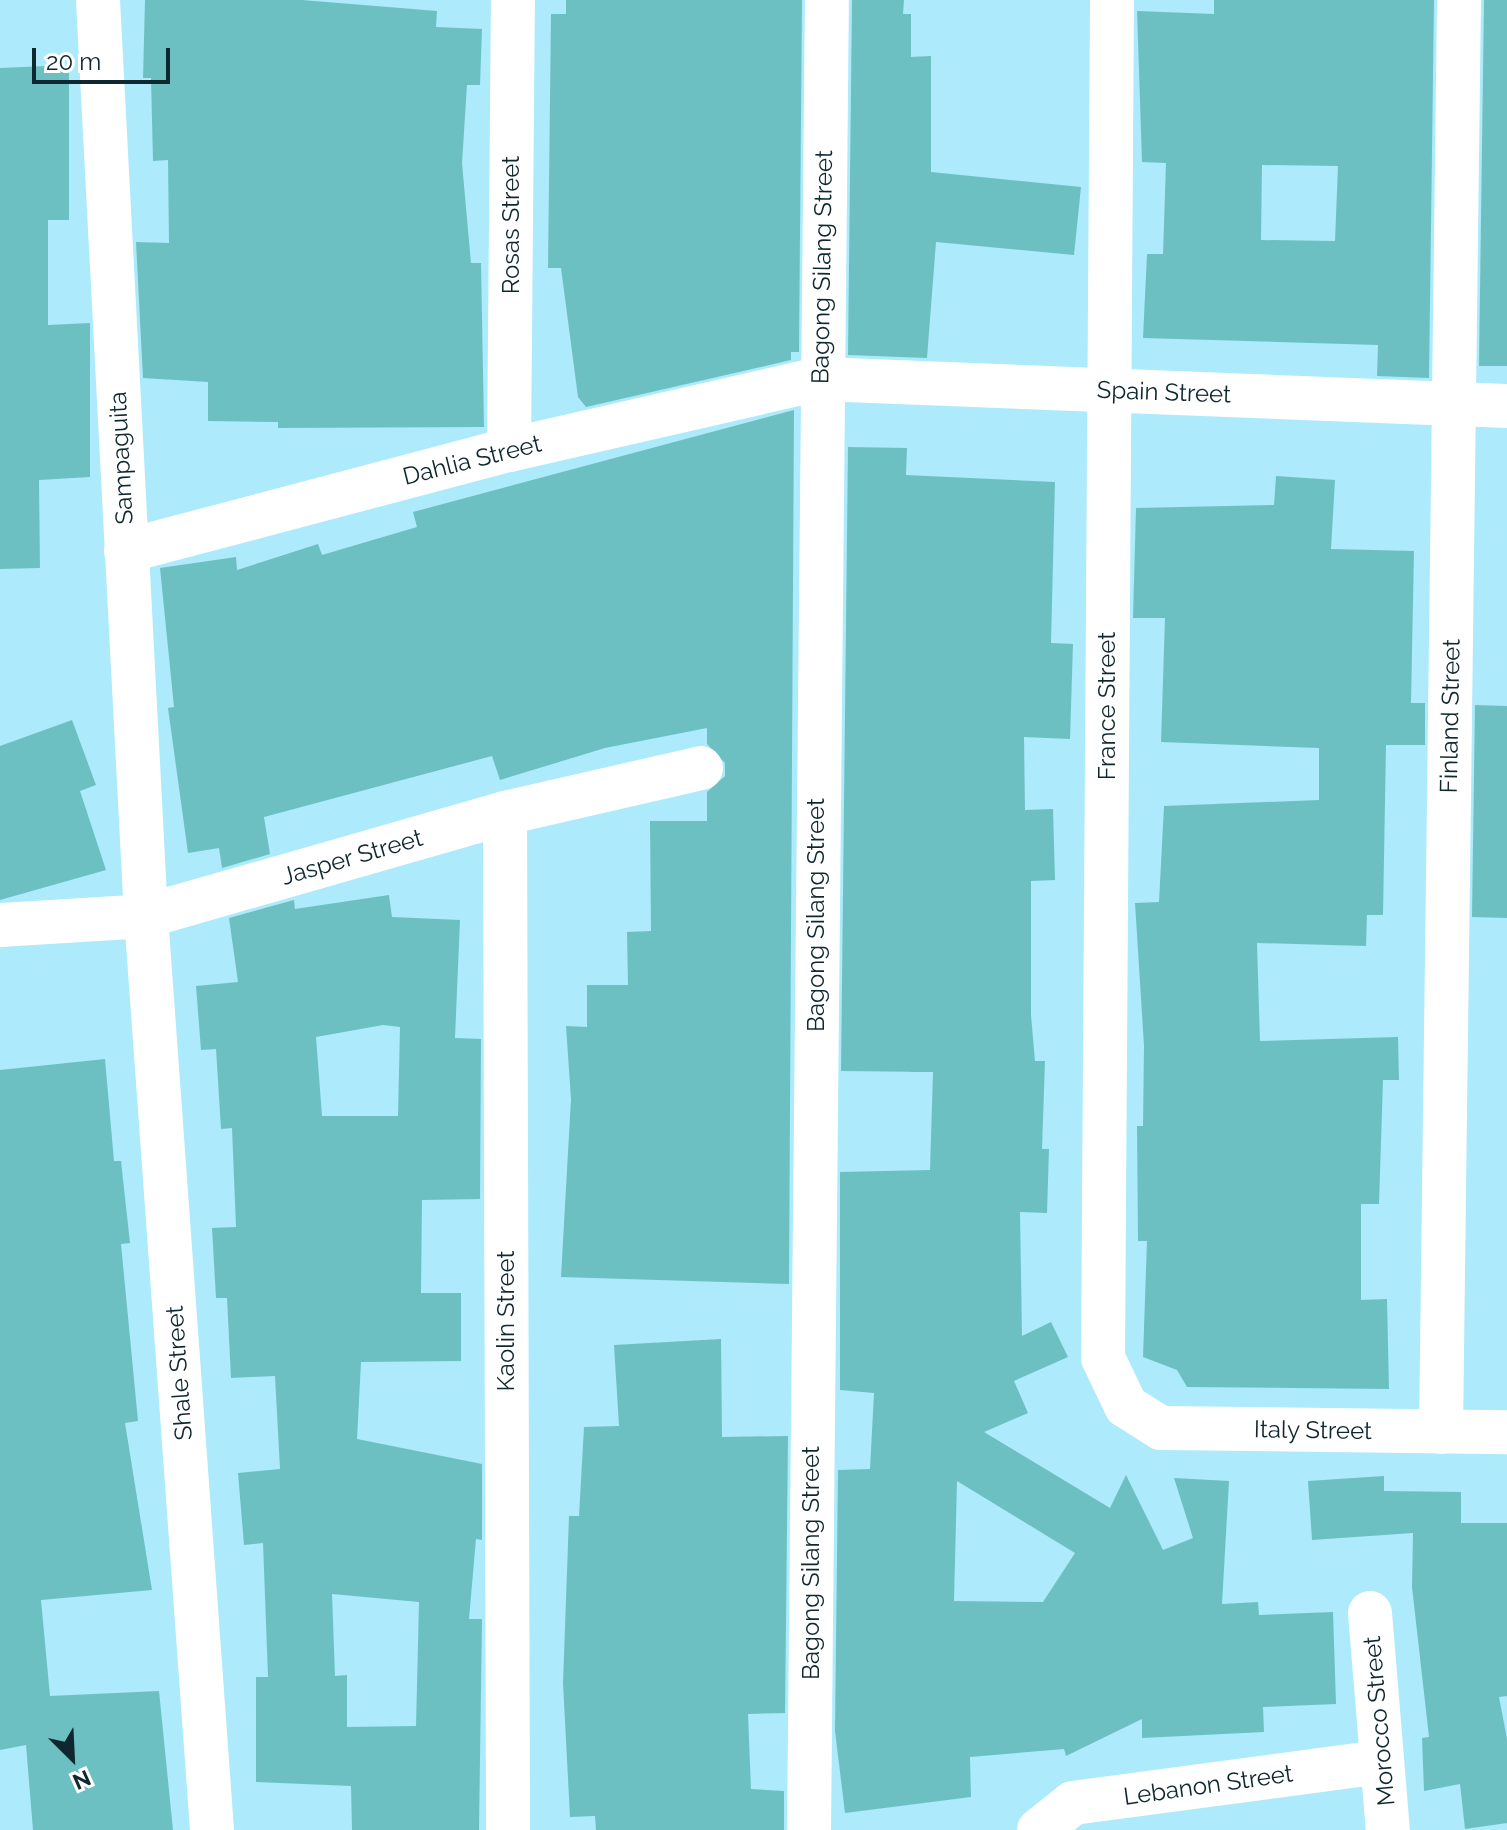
<!DOCTYPE html>
<html>
<head>
<meta charset="utf-8">
<style>
  body { margin:0 }
  #map { position:relative; width:1507px; height:1830px; overflow:hidden; background:#aceafc; font-family:Raleway,sans-serif }
  div>[style] { position:absolute }
  .building>* { inset:0; background:#6dc0c2 }
  .minor>* { height:44px; margin:-22px; padding:0 22px; transform-origin:22px; border-radius:22px; background:#fff }
  span { translate:-50% -50%; white-space:nowrap; text-align:center; line-height:1.15; -webkit-text-stroke:6px #fff; paint-order:stroke }
  .street-label { font-size:24px; color:#0f282f }
  .north { position:absolute; left:32px; top:1718px; width:80px; height:80px; -webkit-text-stroke:6px #fff; paint-order:stroke; rotate:156deg; font-size:22px; font-weight:700; line-height:32px; text-align:center; color:#0f282f }
  .north::after { content:''; display:block; margin:auto; width:28px; height:36px; background:#0f282f; clip-path:polygon(50% 0,100% 100%,50% 72%,0 100%) }
  .scale { position:absolute; left:32px; top:48px; width:138px; height:36px; box-sizing:border-box; border:4px solid #0f282f; border-top:0; padding-left:10px; font-size:24px; line-height:28px; white-space:nowrap; color:#0f282f; -webkit-text-stroke:6px #fff; paint-order:stroke }
</style>
</head>
<body>
<div id="map">
  <div class="building">
    <div style="clip-path:polygon(145px 0,302px 0,437px 11px,436px 27px,482px 29px,480px 85px,467px 85px,462px 163px,471px 263px,481px 263px,484px 427px,278px 428px,278px 422px,208px 421px,208px 382px,143px 378px,136px 242px,169px 243px,168px 160px,153px 161px,151px 78px,143px 78px)"></div>
    <div style="clip-path:polygon(566px 0,802px 0,799px 352px,791px 352px,791px 360px,586px 407px,578px 397px,561px 268px,548px 268px,551px 14px,566px 14px)"></div>
    <div style="clip-path:polygon(852px 0,904px 0,903px 14px,911px 14px,911px 57px,931px 56px,931px 172px,1081px 187px,1074px 255px,936px 242px,927px 358px,848px 355px)"></div>
    <div style="clip-path:polygon(evenodd,1214px 0,1434px 0,1429px 378px,1377px 376px,1378px 345px,1143px 338px,1147px 254px,1163px 254px,1166px 163px,1142px 162px,1137px 11px,1214px 14px,1214px 0,1262px 165px,1338px 166px,1335px 241px,1261px 240px,1262px 165px)"></div>
    <div style="clip-path:polygon(1484px 0,1507px 0,1507px 366px,1479px 366px)"></div>
    <div style="clip-path:polygon(69px 65px,69px 220px,48px 220px,48px 325px,90px 323px,90px 477px,39px 480px,40px 568px,0 569px,0 68px)"></div>
    <div style="clip-path:polygon(794px 410px,789px 1284px,561px 1277px,571px 1099px,566px 1026px,587px 1027px,587px 985px,628px 985px,627px 932px,651px 931px,650px 821px,707px 821px,707px 792px,725px 776px,725px 763px,707px 744px,707px 728px,605px 748px,500px 780px,492px 756px,264px 817px,270px 854px,222px 868px,219px 848px,188px 853px,168px 708px,174px 707px,160px 568px,236px 557px,237px 570px,318px 544px,322px 555px,417px 527px,413px 512px)"></div>
    <div style="clip-path:polygon(evenodd,848px 447px,907px 448px,906px 475px,1055px 482px,1051px 643px,1073px 644px,1070px 739px,1024px 737px,1025px 810px,1053px 809px,1055px 880px,1031px 881px,1031px 1015px,1035px 1061px,1045px 1061px,1042px 1149px,1049px 1149px,1047px 1213px,1020px 1212px,1022px 1336px,1051px 1322px,1068px 1357px,1014px 1381px,1028px 1413px,984px 1432px,1110px 1508px,1126px 1475px,1163px 1550px,1193px 1538px,1174px 1478px,1229px 1481px,1222px 1604px,1258px 1602px,1259px 1615px,1333px 1612px,1336px 1704px,1263px 1707px,1264px 1732px,1142px 1738px,1142px 1719px,1066px 1756px,1064px 1749px,970px 1757px,971px 1797px,845px 1813px,835px 1731px,838px 1470px,870px 1469px,874px 1393px,840px 1390px,840px 1172px,930px 1170px,933px 1072px,841px 1071px,848px 447px,957px 1481px,1075px 1553px,1043px 1602px,954px 1601px,957px 1481px)"></div>
    <div style="clip-path:polygon(1276px 476px,1335px 480px,1331px 549px,1414px 551px,1411px 703px,1425px 703px,1425px 745px,1386px 745px,1383px 915px,1367px 915px,1366px 946px,1257px 943px,1260px 1041px,1398px 1037px,1399px 1080px,1383px 1080px,1379px 1204px,1361px 1204px,1361px 1300px,1387px 1299px,1389px 1389px,1187px 1387px,1177px 1370px,1143px 1357px,1147px 1241px,1138px 1241px,1137px 1126px,1143px 1126px,1144px 1046px,1135px 903px,1159px 902px,1164px 806px,1319px 800px,1319px 748px,1161px 742px,1165px 618px,1133px 618px,1136px 508px,1274px 505px)"></div>
    <div style="clip-path:polygon(1475px 705px,1507px 706px,1507px 918px,1472px 917px)"></div>
    <div style="clip-path:polygon(72px 720px,96px 785px,80px 791px,106px 870px,0 900px,0 746px)"></div>
    <div style="clip-path:polygon(evenodd,389px 895px,392px 917px,460px 920px,455px 1038px,481px 1039px,480px 1199px,422px 1200px,421px 1293px,461px 1293px,461px 1361px,361px 1362px,357px 1439px,482px 1464px,482px 1540px,476px 1539px,469px 1619px,482px 1619px,479px 1830px,352px 1830px,351px 1786px,256px 1782px,256px 1677px,268px 1677px,263px 1543px,244px 1545px,238px 1473px,280px 1469px,275px 1376px,231px 1378px,227px 1298px,216px 1298px,212px 1228px,236px 1227px,232px 1128px,221px 1129px,216px 1049px,201px 1050px,196px 986px,238px 982px,229px 918px,294px 900px,295px 909px,389px 895px,383px 1025px,400px 1027px,398px 1116px,322px 1116px,316px 1037px,383px 1025px,389px 895px,332px 1594px,419px 1602px,416px 1726px,347px 1727px,347px 1675px,335px 1676px,332px 1594px)"></div>
    <div style="clip-path:polygon(105px 1059px,114px 1161px,121px 1161px,130px 1243px,121px 1244px,138px 1421px,125px 1423px,152px 1590px,41px 1600px,50px 1696px,159px 1691px,173px 1830px,33px 1830px,26px 1745px,0 1750px,0 1070px)"></div>
    <div style="clip-path:polygon(721px 1339px,722px 1437px,788px 1436px,785px 1713px,748px 1714px,751px 1789px,784px 1791px,784px 1830px,596px 1830px,595px 1816px,570px 1817px,563px 1683px,569px 1516px,579px 1516px,584px 1427px,619px 1426px,614px 1345px)"></div>
    <div style="clip-path:polygon(1384px 1476px,1384px 1491px,1461px 1492px,1461px 1523px,1507px 1523px,1507px 1696px,1499px 1697px,1507px 1739px,1507px 1823px,1465px 1829px,1460px 1784px,1424px 1791px,1422px 1738px,1429px 1737px,1412px 1587px,1413px 1533px,1312px 1540px,1308px 1481px)"></div>
  </div>
  <div class="minor">
    <div style="left:98px;top:0;width:917px;rotate:87deg"></div>
    <div style="left:146px;top:916px;width:916px;rotate:85.87deg"></div>
    <div style="left:1112px;top:0;width:1358px;rotate:90.38deg"></div>
    <div style="left:1103px;top:1358px;width:53px;rotate:64.4deg"></div>
    <div style="left:1126px;top:1406px;width:41px;rotate:32.2deg"></div>
    <div style="left:1161px;top:1428px;width:346px;rotate:0.7deg"></div>
    <div style="left:509px;top:450px;width:450px;rotate:-89.5deg"></div>
    <div style="left:126px;top:551px;width:396px;rotate:-14.8deg"></div>
    <div style="left:509px;top:450px;width:319px;rotate:-12.9deg"></div>
    <div style="left:820px;top:379px;width:688px;rotate:2.25deg"></div>
    <div style="left:505px;top:813px;width:1017px;rotate:89.83deg"></div>
    <div style="left:0;top:925px;width:146px;rotate:-3.5deg"></div>
    <div style="left:146px;top:916px;width:373px;rotate:-16deg"></div>
    <div style="left:505px;top:813px;width:201px;rotate:-12.9deg"></div>
    <div style="left:1441px;top:1432px;width:1432px;rotate:-89.28deg"></div>
    <div style="left:1370px;top:1613px;width:218px;rotate:85.3deg"></div>
    <div style="left:809px;top:1830px;width:1830px;rotate:-89.44deg"></div>
    <div style="left:1039px;top:1830px;width:43px;rotate:-38.5deg"></div>
    <div style="left:1073px;top:1803px;width:311px;rotate:-7.6deg"></div>
  </div>
  <div class="street-label">
    <span style="left:511px;top:225px;rotate:-90deg">Rosas Street</span>
    <span style="left:822px;top:267px;rotate:-89deg">Bagong Silang Street</span>
    <span style="left:1164px;top:392px;rotate:2deg">Spain Street</span>
    <span style="left:121px;top:458px;rotate:-93deg">Sampaguita</span>
    <span style="left:472px;top:460px;rotate:-14deg">Dahlia Street</span>
    <span style="left:1107px;top:706px;rotate:-90deg">France Street</span>
    <span style="left:1450px;top:716px;rotate:-89deg">Finland Street</span>
    <span style="left:352px;top:857px;rotate:-16deg">Jasper Street</span>
    <span style="left:816px;top:915px;rotate:-90deg">Bagong Silang Street</span>
    <span style="left:506px;top:1321px;rotate:-90deg">Kaolin Street</span>
    <span style="left:179px;top:1373px;rotate:-94deg">Shale Street</span>
    <span style="left:1313px;top:1430px;rotate:1deg">Italy Street</span>
    <span style="left:811px;top:1563px;rotate:-90deg">Bagong Silang Street</span>
    <span style="left:1379px;top:1721px;rotate:-95deg">Morocco Street</span>
    <span style="left:1208px;top:1785px;rotate:-8deg">Lebanon Street</span>
  </div>
  <div class="north">N</div>
  <div class="scale">20 m</div>
</div>
</body>
</html>
